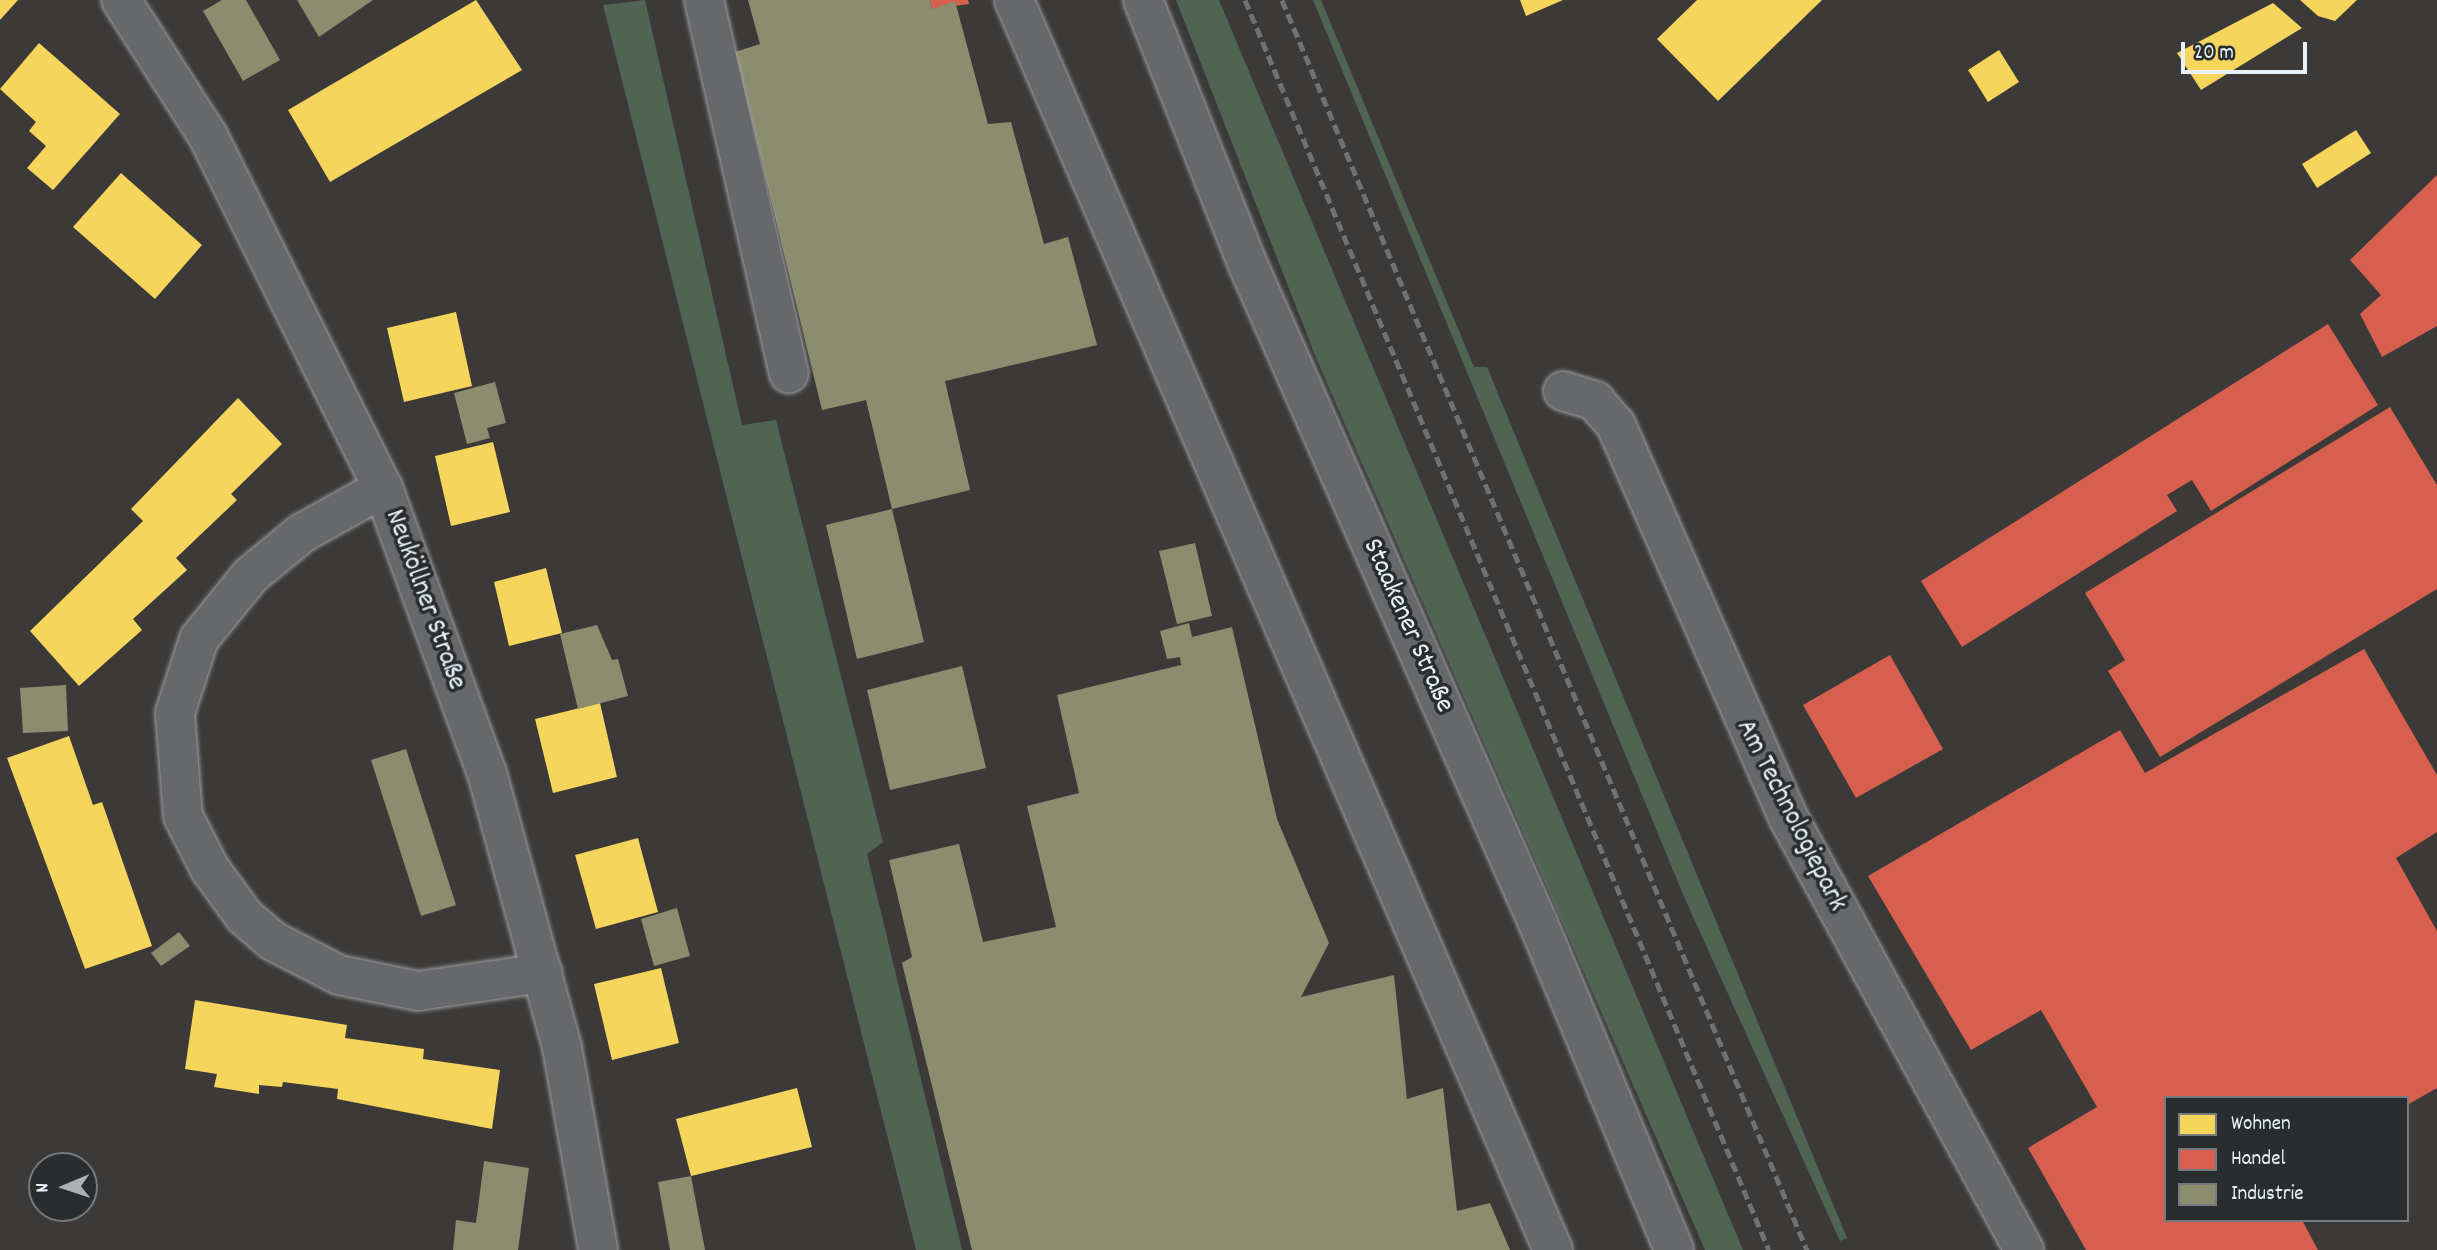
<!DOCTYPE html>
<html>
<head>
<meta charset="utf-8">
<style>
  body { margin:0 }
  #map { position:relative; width:2437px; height:1250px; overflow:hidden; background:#3c3a39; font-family:Dekko,sans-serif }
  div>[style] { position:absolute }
  .green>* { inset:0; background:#506454 }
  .homes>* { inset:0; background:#f6d55c }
  .shops>* { inset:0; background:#d6604d }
  .industry>* { inset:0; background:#8c8c6e }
  .roads { filter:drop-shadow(0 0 2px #9d9e9f) drop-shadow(0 0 2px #9d9e9f) }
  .minor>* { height:38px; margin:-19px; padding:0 19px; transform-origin:19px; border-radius:19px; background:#66686b }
  .rail>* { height:5px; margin-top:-2.5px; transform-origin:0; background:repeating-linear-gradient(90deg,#707172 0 10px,transparent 0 15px) }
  span { translate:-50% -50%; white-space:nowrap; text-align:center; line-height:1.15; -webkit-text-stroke:7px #2a2d2e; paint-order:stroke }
  .street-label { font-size:28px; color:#e8f1f8 }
  .legend { position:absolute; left:2164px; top:1096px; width:245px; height:126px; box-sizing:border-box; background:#2a2d2e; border:2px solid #767b7f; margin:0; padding:9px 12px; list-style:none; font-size:21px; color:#e8f1f8 }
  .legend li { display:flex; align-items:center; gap:14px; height:35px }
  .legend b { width:35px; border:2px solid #767b7f }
  .north { position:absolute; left:28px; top:1152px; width:70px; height:70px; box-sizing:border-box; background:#2a2d2e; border:2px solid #767b7f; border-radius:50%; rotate:268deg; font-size:19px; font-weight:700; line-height:28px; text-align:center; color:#e8f1f8 }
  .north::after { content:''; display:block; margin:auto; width:24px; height:32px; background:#acb1b5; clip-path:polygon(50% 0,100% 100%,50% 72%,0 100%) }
  .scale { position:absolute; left:2181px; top:42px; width:126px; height:32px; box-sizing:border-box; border:4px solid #e8f1f8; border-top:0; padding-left:9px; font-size:21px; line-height:24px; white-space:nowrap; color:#e8f1f8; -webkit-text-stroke:5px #2a2d2e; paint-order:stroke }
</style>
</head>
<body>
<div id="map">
  <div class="green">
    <div style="clip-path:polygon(645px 0,742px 425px,776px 420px,883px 842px,867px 854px,962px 1250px,916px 1250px,603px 5px)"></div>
    <div style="clip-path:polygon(1176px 0,1219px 0,1743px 1250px,1705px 1250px,1317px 360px)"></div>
    <div style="clip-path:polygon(1313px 0,1321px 0,1474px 367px,1487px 367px,1847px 1238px,1840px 1241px,1685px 899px)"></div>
  </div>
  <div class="homes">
    <div style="clip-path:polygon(0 0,18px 0,0 20px)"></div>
    <div style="clip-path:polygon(476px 0,522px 70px,330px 182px,288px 110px)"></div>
    <div style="clip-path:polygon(1520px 0,1563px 0,1526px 16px)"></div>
    <div style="clip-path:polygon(1697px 0,1822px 0,1718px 101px,1657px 39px)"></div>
    <div style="clip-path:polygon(2300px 0,2357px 0,2335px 21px,2318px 16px)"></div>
    <div style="clip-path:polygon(2273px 3px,2302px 28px,2201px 90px,2177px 53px)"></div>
    <div style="clip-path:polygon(39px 43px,120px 114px,53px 190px,27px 168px,46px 146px,29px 131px,36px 122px,0 89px)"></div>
    <div style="clip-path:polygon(1999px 50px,2019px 82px,1988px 102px,1968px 70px)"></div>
    <div style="clip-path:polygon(2356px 130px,2371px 153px,2317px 188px,2302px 164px)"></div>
    <div style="clip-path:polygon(121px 173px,202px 245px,155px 299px,73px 227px)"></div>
    <div style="clip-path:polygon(456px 312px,472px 386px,404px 402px,387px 328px)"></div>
    <div style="clip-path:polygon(238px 398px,282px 444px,231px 494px,237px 500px,176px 558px,187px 570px,133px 619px,142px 630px,79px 686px,30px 631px,143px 521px,131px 509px)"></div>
    <div style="clip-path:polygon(493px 442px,510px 512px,451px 526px,435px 456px)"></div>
    <div style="clip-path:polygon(546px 568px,562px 633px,509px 646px,494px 582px)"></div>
    <div style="clip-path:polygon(600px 703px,617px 777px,553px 793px,535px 719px)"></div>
    <div style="clip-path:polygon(69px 736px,93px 805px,102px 802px,152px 946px,85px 969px,7px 758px)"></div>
    <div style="clip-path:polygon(638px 838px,658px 912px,596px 929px,575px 855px)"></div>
    <div style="clip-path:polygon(661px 968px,679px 1043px,612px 1060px,594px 984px)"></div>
    <div style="clip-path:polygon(195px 1000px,347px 1025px,345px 1038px,424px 1049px,423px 1059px,500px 1070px,492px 1129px,337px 1099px,338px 1089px,283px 1082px,282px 1087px,259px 1085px,259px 1094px,214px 1087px,217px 1074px,185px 1069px)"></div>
    <div style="clip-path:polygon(797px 1088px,812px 1147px,691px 1176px,676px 1119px)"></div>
  </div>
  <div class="shops">
    <div style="clip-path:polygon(930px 0,968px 0,969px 4px,932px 9px)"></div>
    <div style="clip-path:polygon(2437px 175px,2437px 326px,2382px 357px,2360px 314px,2381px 295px,2350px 260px)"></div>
    <div style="clip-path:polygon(2328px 324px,2378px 405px,2211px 511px,2192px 480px,2167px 495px,2177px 511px,1962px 647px,1921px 581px)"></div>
    <div style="clip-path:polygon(2390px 407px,2437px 485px,2437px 589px,2160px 757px,2108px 671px,2125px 660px,2085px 593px)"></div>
    <div style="clip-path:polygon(2364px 649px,2437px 775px,2437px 832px,2396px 858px,2437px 931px,2437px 1088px,2407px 1105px,2407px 1098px,2166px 1098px,2166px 1220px,2302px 1220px,2318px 1250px,2086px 1250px,2028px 1148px,2097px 1107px,2041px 1010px,1971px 1050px,1868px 876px,2120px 730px,2145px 773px)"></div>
    <div style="clip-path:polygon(1890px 655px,1943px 749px,1856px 798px,1803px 705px)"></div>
  </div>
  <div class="industry">
    <div style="clip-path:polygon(222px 0,246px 0,280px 60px,243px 81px,203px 11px)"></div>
    <div style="clip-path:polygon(297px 0,373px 0,319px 37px)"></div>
    <div style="clip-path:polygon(748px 0,930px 0,932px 9px,955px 1px,988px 124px,1011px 122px,1044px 244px,1068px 237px,1097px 345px,945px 381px,970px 490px,892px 509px,866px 400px,822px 410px,735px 52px,760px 44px)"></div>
    <div style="clip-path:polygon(495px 382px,506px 423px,487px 428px,490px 438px,467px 444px,454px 393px)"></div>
    <div style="clip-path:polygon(892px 509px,924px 642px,857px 659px,826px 525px)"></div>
    <div style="clip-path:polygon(1195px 543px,1212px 616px,1177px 624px,1159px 551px)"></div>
    <div style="clip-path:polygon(1189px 623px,1192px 637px,1232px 627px,1277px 819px,1329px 943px,1301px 997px,1394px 975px,1407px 1099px,1443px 1088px,1457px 1211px,1490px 1203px,1510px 1250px,972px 1250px,902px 963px,912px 957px,889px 860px,959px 844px,983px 942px,1056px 927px,1027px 806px,1079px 793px,1057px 695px,1181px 665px,1180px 657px,1167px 659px,1160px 631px)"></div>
    <div style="clip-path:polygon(597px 625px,612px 660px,618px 659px,628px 696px,578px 709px,560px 634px)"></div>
    <div style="clip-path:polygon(962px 666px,986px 768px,890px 790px,867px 690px)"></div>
    <div style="clip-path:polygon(66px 685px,68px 731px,23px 733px,20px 688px)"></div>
    <div style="clip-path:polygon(406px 749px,456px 905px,421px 916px,371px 760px)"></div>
    <div style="clip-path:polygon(677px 908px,690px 956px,654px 966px,641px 919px)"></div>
    <div style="clip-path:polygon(179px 932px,190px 946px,161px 966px,151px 953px)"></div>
    <div style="clip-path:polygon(484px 1161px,529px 1168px,518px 1250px,453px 1250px,456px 1220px,476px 1223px)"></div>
    <div style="clip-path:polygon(691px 1176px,705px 1250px,670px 1250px,658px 1182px)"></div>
  </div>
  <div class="roads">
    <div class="minor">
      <div style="left:121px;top:0;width:161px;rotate:57.4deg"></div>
      <div style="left:208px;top:136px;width:393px;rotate:63.6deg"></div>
      <div style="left:383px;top:488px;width:303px;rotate:70deg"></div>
      <div style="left:487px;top:773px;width:284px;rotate:74.7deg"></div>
      <div style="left:562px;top:1047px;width:206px;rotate:79.9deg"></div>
      <div style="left:704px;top:0;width:383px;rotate:77.2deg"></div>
      <div style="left:1014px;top:0;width:1361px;rotate:66.67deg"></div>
      <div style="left:1143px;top:0;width:285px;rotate:68.4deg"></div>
      <div style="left:1248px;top:265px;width:719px;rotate:66.22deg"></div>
      <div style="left:1538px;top:923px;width:354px;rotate:67.4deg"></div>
      <div style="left:1563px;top:391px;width:34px;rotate:17deg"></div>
      <div style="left:1595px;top:401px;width:32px;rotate:49deg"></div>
      <div style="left:1616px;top:425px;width:430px;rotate:66.3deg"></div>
      <div style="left:1789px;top:819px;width:491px;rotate:61.4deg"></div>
      <div style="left:383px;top:488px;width:93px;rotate:150.9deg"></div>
      <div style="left:302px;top:533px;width:67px;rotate:140.4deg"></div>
      <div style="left:250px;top:576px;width:81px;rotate:129deg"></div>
      <div style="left:199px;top:639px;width:78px;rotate:108deg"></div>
      <div style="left:175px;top:713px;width:103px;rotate:85.6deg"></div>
      <div style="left:183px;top:816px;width:59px;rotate:63deg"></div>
      <div style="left:210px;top:869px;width:58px;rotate:54.1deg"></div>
      <div style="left:244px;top:916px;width:38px;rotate:41deg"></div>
      <div style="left:273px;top:941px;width:74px;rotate:27.3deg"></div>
      <div style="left:339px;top:975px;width:81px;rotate:11.4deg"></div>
      <div style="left:418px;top:991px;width:126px;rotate:-8.2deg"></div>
    </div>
  </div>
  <div class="rail">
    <div style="left:1245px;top:0;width:1355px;rotate:67.26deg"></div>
    <div style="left:1282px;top:0;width:1356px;rotate:67.22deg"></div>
  </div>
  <div class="street-label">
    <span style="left:424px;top:600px;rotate:70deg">Neuköllner Straße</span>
    <span style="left:1407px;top:626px;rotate:66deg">Staakener Straße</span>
    <span style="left:1790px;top:816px;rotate:63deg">Am Technologiepark</span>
  </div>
  <ul class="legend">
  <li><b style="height:19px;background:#f6d55c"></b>Wohnen</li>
  <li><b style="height:19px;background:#d6604d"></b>Handel</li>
  <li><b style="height:19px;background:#8c8c6e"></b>Industrie</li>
  </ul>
  <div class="north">N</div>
  <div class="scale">20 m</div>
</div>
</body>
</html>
